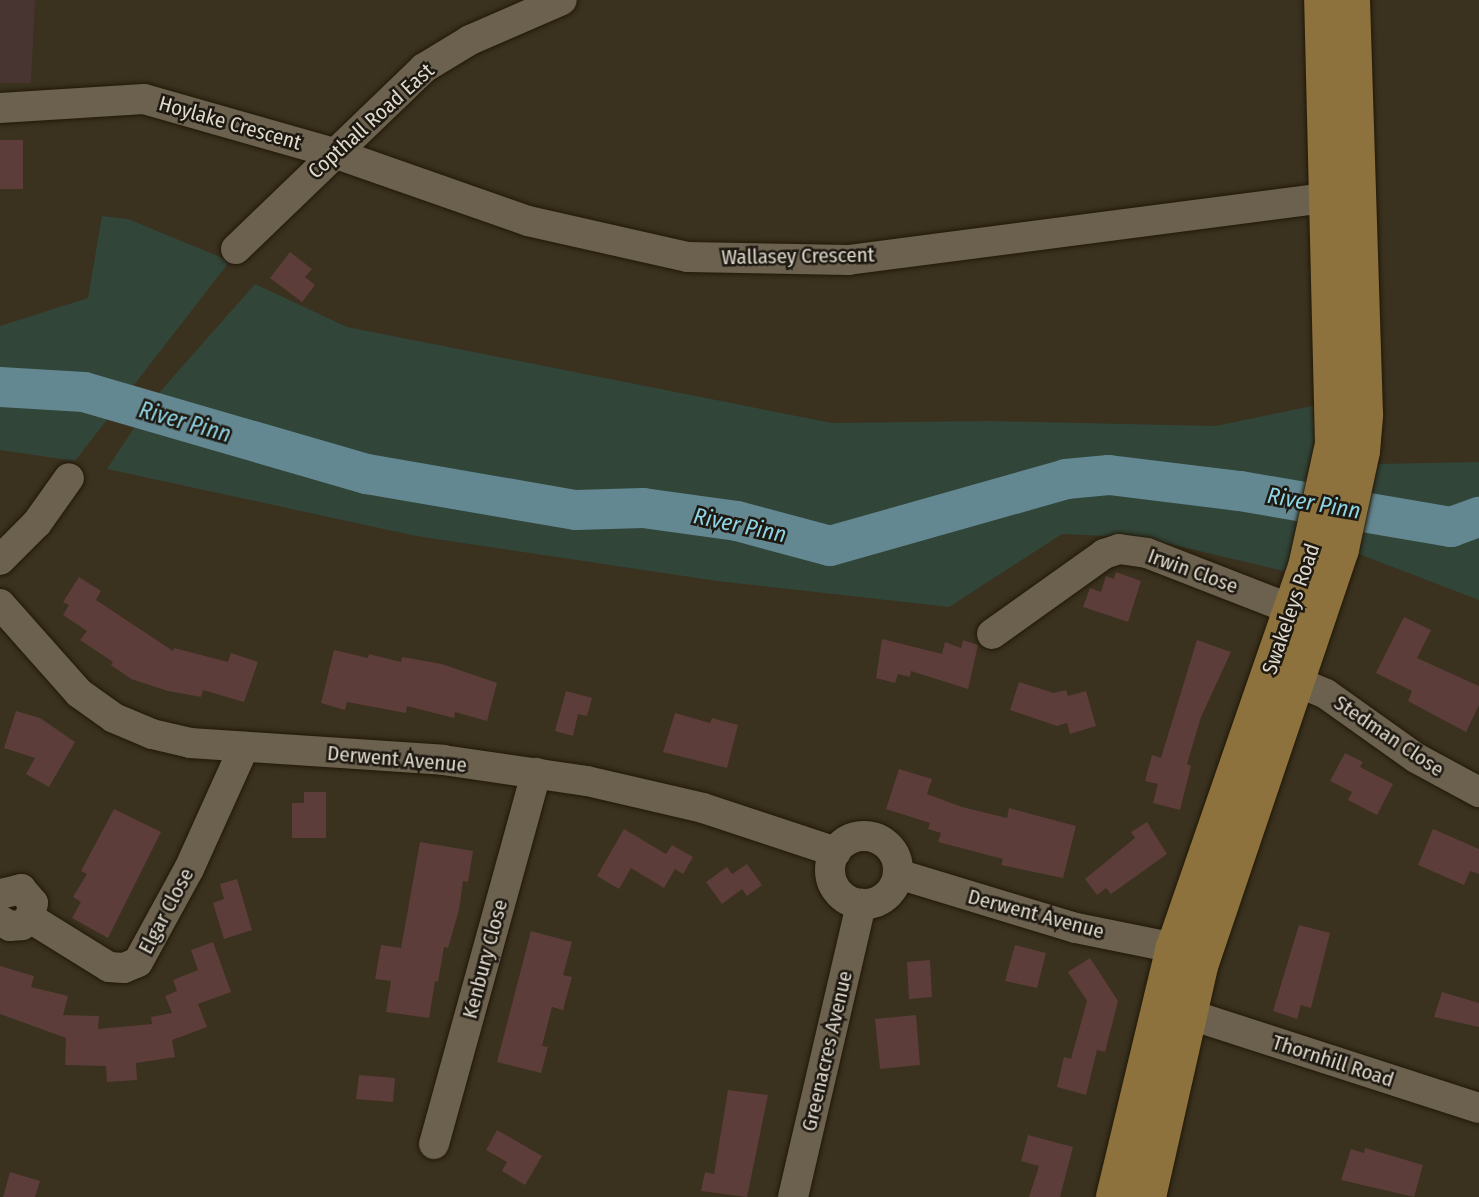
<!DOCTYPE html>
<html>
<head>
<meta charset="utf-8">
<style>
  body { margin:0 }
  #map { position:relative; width:1479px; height:1197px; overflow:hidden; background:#3a311f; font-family:"Fira Sans Condensed",sans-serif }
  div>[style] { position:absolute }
  .education>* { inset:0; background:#483430 }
  .green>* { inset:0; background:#324539 }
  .river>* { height:40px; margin:-20px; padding:0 20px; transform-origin:20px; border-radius:20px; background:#638892 }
  .building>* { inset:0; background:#5c3d39 }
  .roads { filter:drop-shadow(0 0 2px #211807) drop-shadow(0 0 2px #211807) }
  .minor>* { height:30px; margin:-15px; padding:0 15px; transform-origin:15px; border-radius:15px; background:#6b614e }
  .minor>.ring { margin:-15px; padding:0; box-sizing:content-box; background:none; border:30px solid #6b614e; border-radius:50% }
  .major>* { height:38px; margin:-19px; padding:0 19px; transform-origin:19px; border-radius:19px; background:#8e723d }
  span { translate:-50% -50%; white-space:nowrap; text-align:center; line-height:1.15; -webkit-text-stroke:5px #1e1911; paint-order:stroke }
  .street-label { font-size:21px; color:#ded8cd }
  .water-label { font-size:23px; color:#8ed4e6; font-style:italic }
</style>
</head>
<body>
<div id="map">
  <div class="education">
    <div style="clip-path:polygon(0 0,35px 0,31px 83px,0 83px)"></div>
  </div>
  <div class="green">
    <div style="clip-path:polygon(102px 216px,128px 219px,230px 261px,75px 461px,0 450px,0 326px,88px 298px)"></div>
    <div style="clip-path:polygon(255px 284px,347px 327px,832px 423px,989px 421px,1215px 426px,1317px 405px,1310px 487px,1292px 573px,1145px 538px,1062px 534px,949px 607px,717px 581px,416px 536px,107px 469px,151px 402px)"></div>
    <div style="clip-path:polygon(1479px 462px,1479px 600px,1356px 553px,1375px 464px)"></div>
  </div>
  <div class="river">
    <div style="left:0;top:387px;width:84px;rotate:3.4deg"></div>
    <div style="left:84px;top:392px;width:295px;rotate:16.2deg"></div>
    <div style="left:367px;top:474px;width:212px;rotate:9.8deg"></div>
    <div style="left:576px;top:510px;width:67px;rotate:-1.7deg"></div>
    <div style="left:643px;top:508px;width:95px;rotate:7.9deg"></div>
    <div style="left:737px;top:521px;width:96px;rotate:15deg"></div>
    <div style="left:830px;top:546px;width:245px;rotate:-15.8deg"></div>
    <div style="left:1066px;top:479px;width:43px;rotate:-5.3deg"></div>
    <div style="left:1109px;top:475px;width:132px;rotate:7deg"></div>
    <div style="left:1240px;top:491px;width:214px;rotate:9.7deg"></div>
    <div style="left:1451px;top:527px;width:30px;rotate:-20deg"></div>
  </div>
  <div class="building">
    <div style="clip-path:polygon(0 140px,23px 140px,23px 189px,0 189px)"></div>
    <div style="clip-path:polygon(290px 252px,312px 269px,305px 277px,315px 285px,302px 302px,270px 278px)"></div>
    <div style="clip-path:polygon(1116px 572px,1141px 581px,1128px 622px,1083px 607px,1090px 588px,1101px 592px,1106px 576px,1114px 579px)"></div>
    <div style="clip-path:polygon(79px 577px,101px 591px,96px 600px,173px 651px,174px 648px,228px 662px,231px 653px,258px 662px,244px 702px,203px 690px,201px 697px,168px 691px,131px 679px,111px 665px,113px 662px,80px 640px,87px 631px,63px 615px,69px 605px,63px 602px)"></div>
    <div style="clip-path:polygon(1404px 617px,1431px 630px,1417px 658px,1479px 686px,1479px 705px,1466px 732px,1408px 701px,1412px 691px,1376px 673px)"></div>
    <div style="clip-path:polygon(882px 639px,942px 654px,945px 642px,961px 648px,963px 640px,978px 645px,968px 689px,911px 671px,910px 677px,898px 674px,895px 683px,876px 678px)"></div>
    <div style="clip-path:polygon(1197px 640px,1231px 652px,1201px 717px,1187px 764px,1191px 766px,1180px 810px,1153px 803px,1158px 784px,1145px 781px,1152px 755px,1161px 758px)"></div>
    <div style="clip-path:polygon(334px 650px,368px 658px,369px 654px,401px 662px,402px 657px,442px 664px,497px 683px,487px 721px,455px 712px,454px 718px,407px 706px,406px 713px,347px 702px,345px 710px,321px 703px)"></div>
    <div style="clip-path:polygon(1019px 682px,1054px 693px,1066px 690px,1068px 696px,1086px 691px,1096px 726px,1070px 734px,1067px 723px,1057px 726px,1010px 710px)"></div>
    <div style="clip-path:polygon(566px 691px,592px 698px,587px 716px,578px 714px,573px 736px,555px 731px)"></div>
    <div style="clip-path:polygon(16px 711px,40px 718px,75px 742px,49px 787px,26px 774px,35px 758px,4px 748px)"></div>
    <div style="clip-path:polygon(675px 713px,710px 723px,712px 718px,738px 725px,727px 768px,663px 752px)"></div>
    <div style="clip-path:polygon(1345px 753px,1363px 762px,1360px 767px,1393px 784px,1377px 815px,1348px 800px,1352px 792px,1330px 781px)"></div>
    <div style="clip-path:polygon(899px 769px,932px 779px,927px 794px,962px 807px,1007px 818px,1009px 808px,1076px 826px,1063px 878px,1001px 865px,1003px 859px,938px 842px,941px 833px,928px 829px,930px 823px,886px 809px)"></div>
    <div style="clip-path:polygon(304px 792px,326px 792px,326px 838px,292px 838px,292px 803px,304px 803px)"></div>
    <div style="clip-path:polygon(114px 809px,161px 832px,108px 938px,72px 918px,81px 902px,73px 897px,87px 874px,81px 871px)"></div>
    <div style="clip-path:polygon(1147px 822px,1167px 854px,1111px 894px,1106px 888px,1097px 895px,1085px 879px,1135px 838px,1131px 832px)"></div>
    <div style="clip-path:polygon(624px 829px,666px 854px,672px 845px,693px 857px,683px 874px,675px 869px,664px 888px,631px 868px,619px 889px,597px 876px)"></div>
    <div style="clip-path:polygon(1433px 829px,1479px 849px,1479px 874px,1470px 871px,1464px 885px,1418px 865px)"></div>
    <div style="clip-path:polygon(420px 842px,473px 851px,468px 882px,463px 881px,459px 910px,448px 948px,444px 947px,438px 982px,435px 981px,429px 1018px,386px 1012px,391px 981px,375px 979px,381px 945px,401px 948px)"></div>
    <div style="clip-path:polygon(747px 864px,762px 885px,747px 896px,742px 889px,722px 904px,706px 882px,727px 867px,732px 874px)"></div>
    <div style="clip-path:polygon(237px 879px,252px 930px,224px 939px,213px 903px,224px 899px,220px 884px)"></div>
    <div style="clip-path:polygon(1299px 925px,1330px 933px,1311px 1008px,1301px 1005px,1297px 1019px,1273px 1011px)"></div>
    <div style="clip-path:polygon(531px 931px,572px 942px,563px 975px,572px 977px,563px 1010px,552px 1007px,542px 1046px,548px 1047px,541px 1073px,497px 1062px)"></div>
    <div style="clip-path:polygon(213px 942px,231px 992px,198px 1004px,207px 1027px,172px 1040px,175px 1057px,136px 1063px,137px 1080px,107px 1082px,106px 1066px,65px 1065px,66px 1038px,0 1014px,0 966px,34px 976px,31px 987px,68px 996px,63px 1015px,99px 1016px,98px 1029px,152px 1024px,151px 1017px,172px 1013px,165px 996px,177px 991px,173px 980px,198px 970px,191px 950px)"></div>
    <div style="clip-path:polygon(1015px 945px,1046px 953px,1037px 988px,1005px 981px)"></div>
    <div style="clip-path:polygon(1090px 958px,1118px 1001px,1105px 1052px,1097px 1050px,1086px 1095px,1057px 1087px,1064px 1057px,1071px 1059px,1087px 1001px,1068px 972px)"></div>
    <div style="clip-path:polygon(930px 960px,932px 997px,909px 999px,907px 962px)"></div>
    <div style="clip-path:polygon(1442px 992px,1479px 1003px,1479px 1027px,1434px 1017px)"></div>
    <div style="clip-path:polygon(916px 1015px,920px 1065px,880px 1069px,875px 1019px)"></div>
    <div style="clip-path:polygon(359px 1075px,395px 1078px,393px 1102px,356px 1099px)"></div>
    <div style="clip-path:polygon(728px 1090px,768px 1095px,747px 1197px,701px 1191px,705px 1172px,714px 1174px)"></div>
    <div style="clip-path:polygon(497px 1130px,542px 1156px,525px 1185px,502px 1171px,507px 1162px,486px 1150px)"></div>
    <div style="clip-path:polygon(1028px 1135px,1073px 1147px,1060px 1197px,1029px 1197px,1039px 1166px,1021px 1161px)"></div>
    <div style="clip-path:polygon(1365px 1148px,1423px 1165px,1414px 1197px,1341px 1180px,1351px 1149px,1364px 1153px)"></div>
    <div style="clip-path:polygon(10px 1172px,40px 1181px,35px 1197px,3px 1197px)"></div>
  </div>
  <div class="roads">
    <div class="minor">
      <div style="left:0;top:108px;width:144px;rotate:-3.6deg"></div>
      <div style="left:144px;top:99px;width:198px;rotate:15.9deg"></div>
      <div style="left:334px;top:153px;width:206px;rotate:19.3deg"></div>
      <div style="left:528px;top:221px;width:164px;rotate:12.7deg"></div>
      <div style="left:688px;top:257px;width:160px;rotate:1.1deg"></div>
      <div style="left:848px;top:260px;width:503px;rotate:-7.42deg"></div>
      <div style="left:236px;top:249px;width:261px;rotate:-43.9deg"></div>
      <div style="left:424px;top:68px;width:54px;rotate:-31.3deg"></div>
      <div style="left:470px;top:40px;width:100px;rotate:-23.5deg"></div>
      <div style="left:0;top:560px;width:52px;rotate:-45deg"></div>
      <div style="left:37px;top:523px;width:55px;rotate:-54.6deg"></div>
      <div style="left:0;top:604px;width:119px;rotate:48.4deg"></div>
      <div style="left:79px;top:693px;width:43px;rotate:35.5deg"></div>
      <div style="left:114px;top:718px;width:41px;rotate:22.8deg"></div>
      <div style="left:152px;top:734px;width:39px;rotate:13deg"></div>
      <div style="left:190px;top:743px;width:254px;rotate:3.8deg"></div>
      <div style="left:443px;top:760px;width:146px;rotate:8.3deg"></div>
      <div style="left:587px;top:781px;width:119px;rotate:13.1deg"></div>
      <div style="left:703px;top:808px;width:140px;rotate:18.3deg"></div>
      <div style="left:992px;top:634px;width:138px;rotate:-35.5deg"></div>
      <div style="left:1104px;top:554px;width:16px;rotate:-18deg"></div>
      <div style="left:1119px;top:549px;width:28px;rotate:8deg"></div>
      <div style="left:1147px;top:553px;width:155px;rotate:21.3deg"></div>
      <div style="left:1297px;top:682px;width:31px;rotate:22deg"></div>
      <div style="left:1326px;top:694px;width:110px;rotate:35.4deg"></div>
      <div style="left:1416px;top:758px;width:72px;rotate:28.4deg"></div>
      <div class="ring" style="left:830px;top:836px;width:38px;height:38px"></div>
      <div style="left:898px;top:874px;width:186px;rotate:16.9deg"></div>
      <div style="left:1076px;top:928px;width:101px;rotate:11.4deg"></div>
      <div style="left:0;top:894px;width:22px;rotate:-13deg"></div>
      <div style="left:21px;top:889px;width:18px;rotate:49deg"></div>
      <div style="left:33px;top:903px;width:15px;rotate:101deg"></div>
      <div style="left:30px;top:918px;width:11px;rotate:139deg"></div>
      <div style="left:22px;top:925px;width:12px;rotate:175deg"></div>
      <div style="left:10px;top:926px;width:12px;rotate:-149deg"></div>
      <div style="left:30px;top:918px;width:93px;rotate:31.8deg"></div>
      <div style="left:109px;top:967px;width:15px;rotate:4deg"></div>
      <div style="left:124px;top:968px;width:15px;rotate:-23deg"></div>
      <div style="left:138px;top:962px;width:106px;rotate:-61.3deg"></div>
      <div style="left:189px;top:869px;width:134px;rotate:-65.7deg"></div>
      <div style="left:1188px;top:1014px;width:306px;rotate:17.9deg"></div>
      <div style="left:434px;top:1144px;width:385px;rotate:-74.6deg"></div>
      <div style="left:793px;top:1197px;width:301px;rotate:-76.9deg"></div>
    </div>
    <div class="major">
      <div style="left:1115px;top:1197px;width:256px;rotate:-76.5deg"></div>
      <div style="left:1175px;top:948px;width:403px;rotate:-70.9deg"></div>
      <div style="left:1307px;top:567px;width:126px;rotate:-77.6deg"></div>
      <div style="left:1334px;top:444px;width:444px;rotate:-91.4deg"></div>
      <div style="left:1147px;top:1197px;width:237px;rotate:-77.3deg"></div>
      <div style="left:1199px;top:966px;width:440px;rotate:-71.3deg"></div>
      <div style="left:1340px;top:549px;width:100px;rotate:-77.9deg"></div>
      <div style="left:1361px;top:451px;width:37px;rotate:-85deg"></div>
      <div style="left:1364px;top:414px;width:414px;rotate:-91.8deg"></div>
    </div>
  </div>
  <div class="street-label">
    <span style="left:371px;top:121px;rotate:-42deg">Copthall Road East</span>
    <span style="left:230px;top:123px;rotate:16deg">Hoylake Crescent</span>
    <span style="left:798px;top:256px;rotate:-1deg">Wallasey Crescent</span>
    <span style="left:1193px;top:571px;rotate:20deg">Irwin Close</span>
    <span style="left:1291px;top:609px;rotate:-71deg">Swakeleys Road</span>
    <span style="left:1389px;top:736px;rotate:34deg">Stedman Close</span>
    <span style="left:397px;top:759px;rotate:5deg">Derwent Avenue</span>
    <span style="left:166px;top:911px;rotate:-62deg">Elgar Close</span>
    <span style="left:1036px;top:914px;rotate:15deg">Derwent Avenue</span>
    <span style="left:485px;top:959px;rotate:-75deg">Kenbury Close</span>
    <span style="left:827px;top:1051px;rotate:-77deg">Greenacres Avenue</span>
    <span style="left:1333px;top:1061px;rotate:18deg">Thornhill Road</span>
  </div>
  <div class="water-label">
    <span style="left:185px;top:422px;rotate:16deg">River Pinn</span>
    <span style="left:1314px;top:503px;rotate:10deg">River Pinn</span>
    <span style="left:740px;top:525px;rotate:12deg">River Pinn</span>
  </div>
</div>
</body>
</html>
